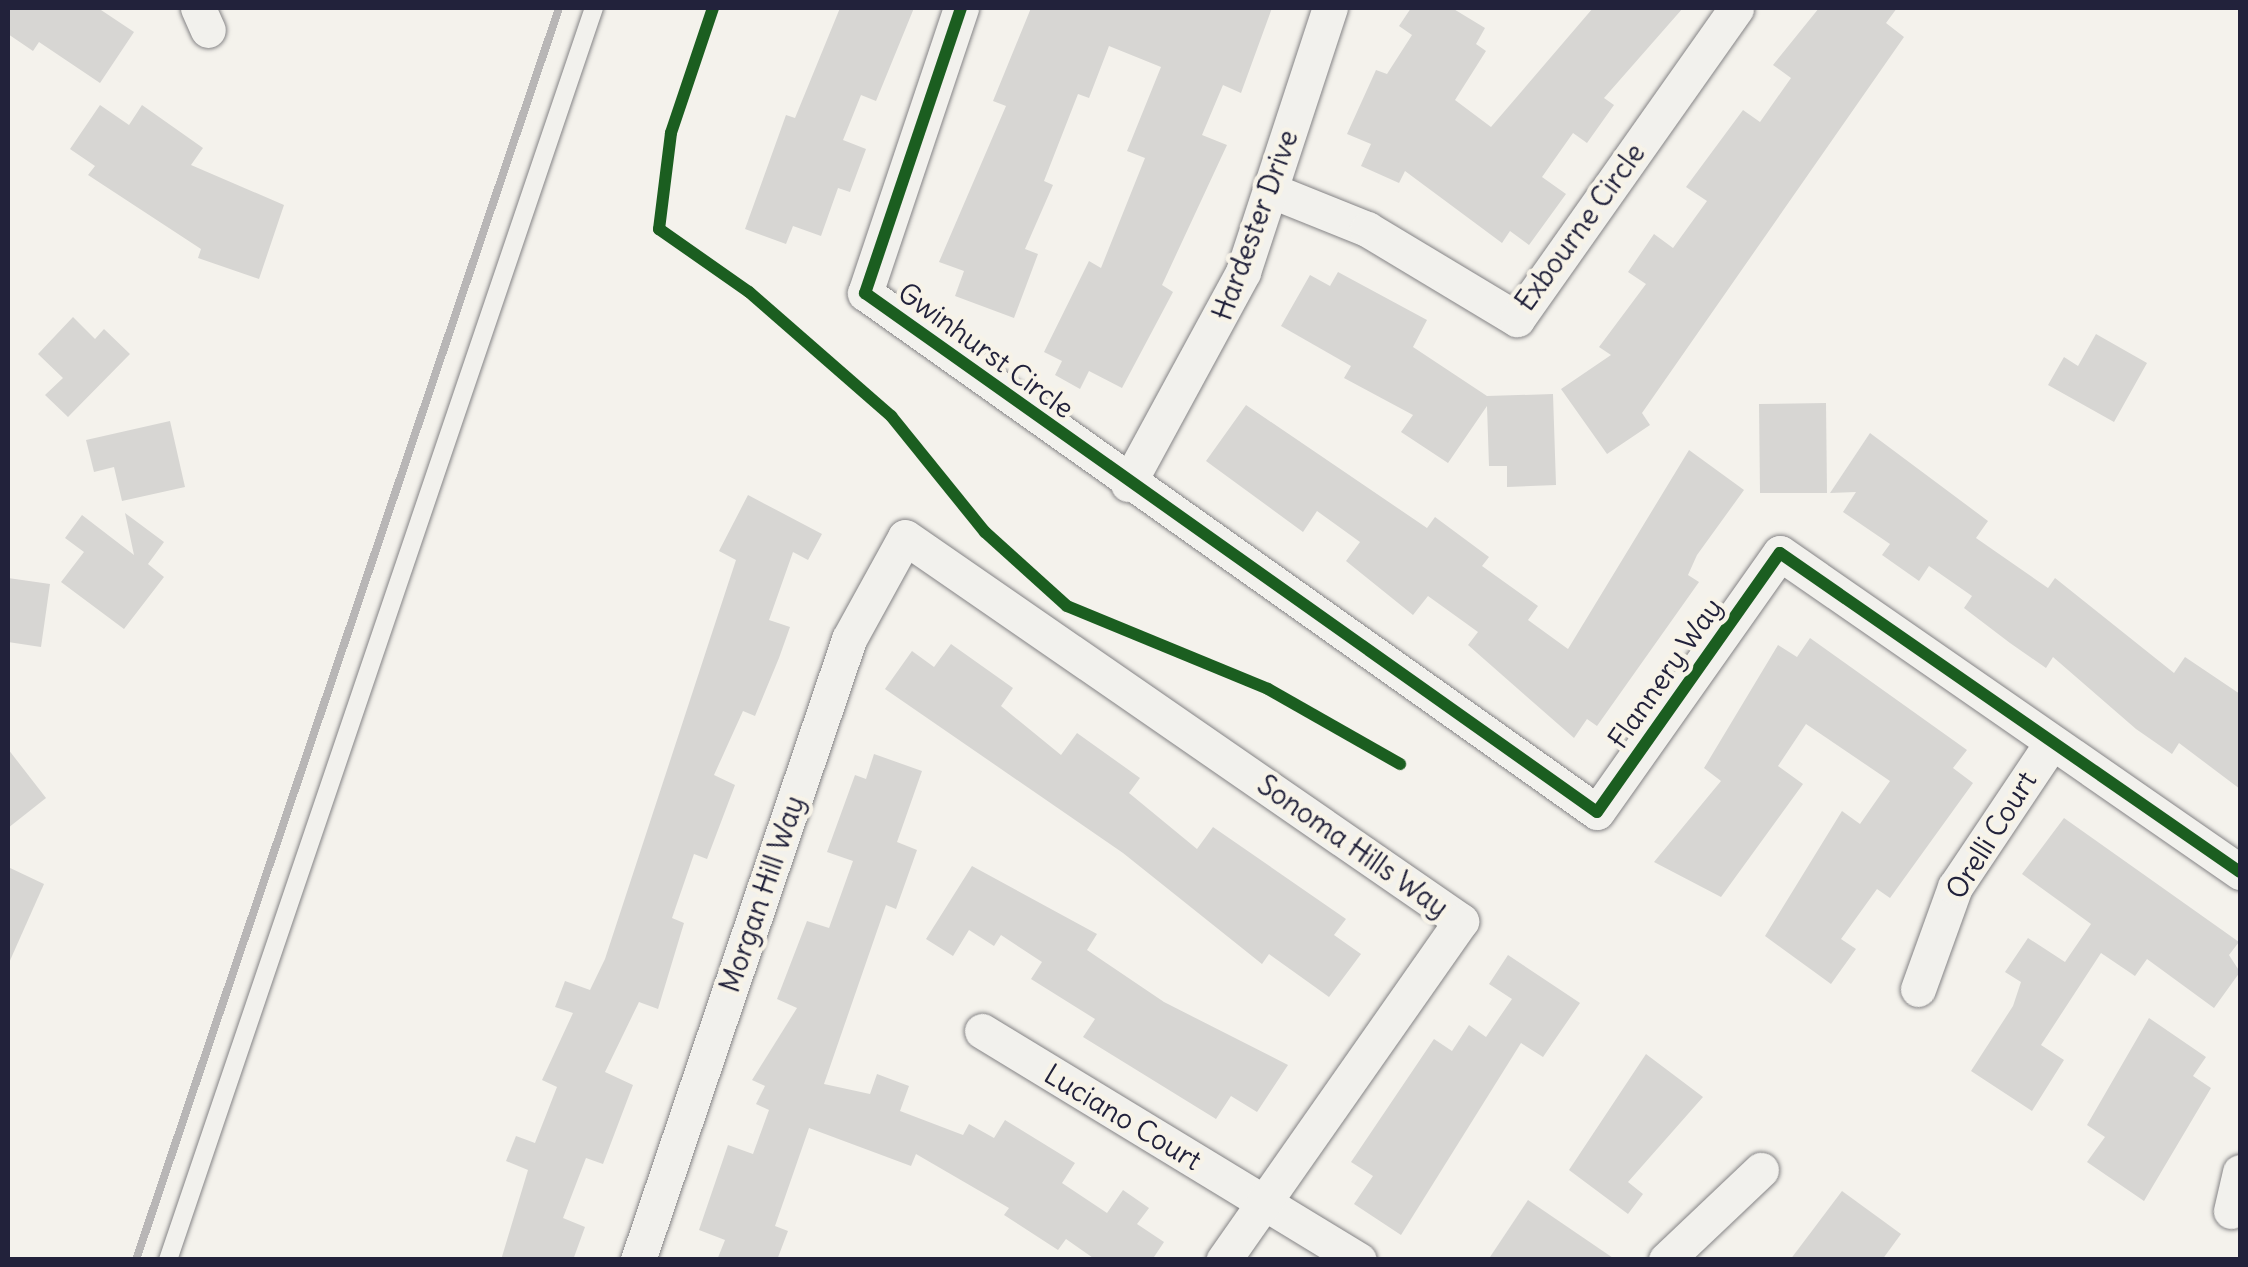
<!DOCTYPE html>
<html>
<head>
<meta charset="utf-8">
<style>
  body { margin:0 }
  #map { position:relative; width:2248px; height:1267px; overflow:hidden; background:#f4f2ec; font-family:Delius,sans-serif }
  div>[style] { position:absolute }
  .building>* { inset:0; background:#d7d6d3 }
  .roads { filter:drop-shadow(0 0 2px #858486) drop-shadow(0 0 2px #858486) }
  .lane>* { height:18px; margin:-9px; padding:0 9px; transform-origin:9px; border-radius:9px; background:#f2f1ed }
  .street>* { height:35px; margin:-17.5px; padding:0 17.5px; transform-origin:17.5px; border-radius:17.5px; background:#f2f1ed }
  .rail>* { height:8px; margin:-4px; padding:0 4px; transform-origin:4px; border-radius:4px; background:#b8b6b6 }
  .cycleway>* { height:12px; margin:-6px; padding:0 6px; transform-origin:6px; border-radius:6px; background:#1b5e20 }
  span { translate:-50% -50%; white-space:nowrap; text-align:center; line-height:1.15; -webkit-text-stroke:9px #f7f3e8; paint-order:stroke }
  .street-label { font-size:28px; color:#22223b }
  .frame { position:absolute; inset:0; border:10px solid #22223b; pointer-events:none }
</style>
</head>
<body>
<div id="map">
  <div class="building">
    <div style="clip-path:polygon(8px 8px,98px 8px,134px 32px,100px 83px,39px 42px,33px 51px,8px 34px)"></div>
    <div style="clip-path:polygon(840px 8px,914px 8px,876px 101px,861px 95px,843px 140px,866px 149px,850px 192px,838px 188px,821px 236px,793px 226px,786px 244px,745px 229px,786px 115px,795px 118px)"></div>
    <div style="clip-path:polygon(1031px 8px,1272px 8px,1241px 93px,1223px 85px,1202px 135px,1227px 145px,1162px 285px,1173px 292px,1122px 388px,1089px 371px,1080px 389px,1055px 375px,1062px 361px,1044px 352px,1089px 261px,1101px 268px,1145px 158px,1127px 151px,1161px 67px,1109px 46px,1089px 98px,1078px 94px,1044px 181px,1053px 185px,1025px 249px,1038px 254px,1014px 318px,955px 296px,964px 271px,939px 262px,1006px 106px,993px 101px)"></div>
    <div style="clip-path:polygon(1411px 8px,1452px 8px,1485px 28px,1476px 44px,1486px 51px,1455px 100px,1491px 127px,1593px 8px,1683px 8px,1604px 98px,1614px 105px,1587px 143px,1573px 133px,1542px 177px,1566px 194px,1529px 245px,1510px 231px,1502px 243px,1405px 171px,1399px 183px,1361px 166px,1371px 144px,1347px 134px,1376px 70px,1387px 74px,1412px 35px,1399px 26px)"></div>
    <div style="clip-path:polygon(1819px 8px,1897px 8px,1886px 23px,1904px 37px,1642px 413px,1650px 425px,1607px 454px,1561px 389px,1611px 355px,1599px 347px,1646px 284px,1628px 272px,1654px 234px,1673px 248px,1707px 201px,1686px 187px,1743px 110px,1760px 122px,1791px 78px,1773px 65px)"></div>
    <div style="clip-path:polygon(100px 105px,129px 125px,142px 105px,203px 148px,191px 165px,284px 205px,259px 279px,198px 258px,201px 249px,88px 175px,95px 166px,70px 149px)"></div>
    <div style="clip-path:polygon(1338px 272px,1427px 320px,1413px 347px,1487px 396px,1553px 394px,1556px 485px,1507px 487px,1507px 466px,1489px 466px,1487px 406px,1448px 463px,1401px 432px,1413px 415px,1344px 378px,1351px 366px,1281px 326px,1310px 275px,1330px 286px)"></div>
    <div style="clip-path:polygon(73px 317px,95px 339px,104px 329px,130px 354px,68px 417px,45px 395px,63px 378px,38px 354px)"></div>
    <div style="clip-path:polygon(2096px 334px,2147px 363px,2114px 422px,2048px 385px,2064px 357px,2078px 366px)"></div>
    <div style="clip-path:polygon(1826px 403px,1827px 493px,1760px 493px,1759px 404px)"></div>
    <div style="clip-path:polygon(1246px 405px,1427px 528px,1435px 517px,1489px 557px,1482px 566px,1538px 606px,1528px 620px,1568px 649px,1689px 450px,1744px 490px,1697px 555px,1688px 575px,1699px 582px,1597px 726px,1587px 719px,1574px 738px,1468px 645px,1478px 632px,1428px 596px,1413px 615px,1346px 561px,1360px 542px,1317px 511px,1303px 532px,1206px 461px)"></div>
    <div style="clip-path:polygon(170px 421px,185px 487px,122px 501px,114px 467px,94px 472px,86px 440px)"></div>
    <div style="clip-path:polygon(1870px 433px,1988px 521px,1976px 538px,2048px 588px,2055px 578px,2174px 673px,2185px 657px,2240px 694px,2240px 789px,2179px 743px,2172px 754px,2136px 729px,2053px 657px,2046px 668px,2010px 643px,1964px 608px,1972px 596px,1929px 566px,1919px 581px,1882px 555px,1890px 544px,1843px 512px,1856px 492px,1830px 493px)"></div>
    <div style="clip-path:polygon(748px 495px,822px 534px,808px 560px,793px 552px,769px 620px,790px 627px,779px 658px,755px 716px,743px 711px,714px 775px,735px 785px,707px 859px,694px 854px,672px 918px,684px 923px,658px 1009px,639px 1002px,605px 1072px,633px 1085px,603px 1164px,586px 1158px,563px 1218px,585px 1227px,573px 1260px,501px 1260px,528px 1170px,506px 1161px,516px 1136px,535px 1143px,557px 1087px,542px 1080px,573px 1013px,555px 1007px,565px 981px,590px 990px,605px 959px,736px 560px,719px 551px)"></div>
    <div style="clip-path:polygon(125px 513px,164px 542px,148px 564px,164px 577px,124px 629px,61px 582px,84px 552px,65px 538px,82px 515px,134px 555px)"></div>
    <div style="clip-path:polygon(8px 578px,50px 584px,41px 647px,8px 642px)"></div>
    <div style="clip-path:polygon(1810px 638px,1967px 750px,1953px 768px,1973px 783px,1890px 898px,1877px 889px,1841px 939px,1856px 949px,1831px 984px,1765px 936px,1842px 811px,1860px 824px,1890px 781px,1806px 724px,1778px 766px,1803px 784px,1721px 897px,1654px 862px,1721px 781px,1704px 768px,1778px 645px,1797px 657px)"></div>
    <div style="clip-path:polygon(951px 644px,1013px 688px,1001px 706px,1061px 755px,1077px 733px,1140px 778px,1129px 793px,1197px 849px,1213px 827px,1346px 919px,1334px 935px,1361px 954px,1329px 997px,1269px 954px,1262px 964px,1123px 853px,885px 689px,912px 651px,934px 667px)"></div>
    <div style="clip-path:polygon(8px 749px,46px 798px,8px 828px)"></div>
    <div style="clip-path:polygon(874px 754px,922px 771px,897px 842px,917px 850px,896px 909px,886px 905px,824px 1084px,870px 1094px,877px 1074px,909px 1086px,900px 1111px,963px 1135px,969px 1124px,994px 1138px,1005px 1120px,1075px 1163px,1062px 1183px,1107px 1213px,1123px 1190px,1149px 1208px,1137px 1224px,1164px 1242px,1152px 1260px,1096px 1260px,1066px 1239px,1058px 1250px,1004px 1215px,1009px 1208px,916px 1154px,911px 1166px,809px 1128px,775px 1226px,788px 1231px,777px 1260px,717px 1260px,725px 1240px,699px 1230px,728px 1145px,753px 1154px,769px 1110px,756px 1104px,765px 1086px,752px 1080px,797px 1008px,777px 999px,807px 921px,829px 928px,853px 861px,827px 852px,855px 775px,866px 779px)"></div>
    <div style="clip-path:polygon(2064px 818px,2239px 942px,2229px 955px,2240px 972px,2214px 1008px,2147px 959px,2135px 976px,2101px 953px,2041px 1045px,2064px 1060px,2032px 1111px,1971px 1071px,2013px 1006px,2021px 982px,2005px 972px,2028px 938px,2065px 962px,2091px 924px,2022px 874px)"></div>
    <div style="clip-path:polygon(972px 866px,1097px 934px,1087px 950px,1164px 1002px,1288px 1065px,1257px 1112px,1231px 1096px,1216px 1119px,1083px 1037px,1095px 1019px,1031px 979px,1042px 962px,1001px 935px,994px 946px,969px 930px,953px 956px,926px 939px)"></div>
    <div style="clip-path:polygon(8px 867px,44px 884px,8px 965px)"></div>
    <div style="clip-path:polygon(1508px 955px,1580px 1003px,1543px 1057px,1521px 1043px,1401px 1235px,1354px 1204px,1373px 1176px,1351px 1162px,1434px 1039px,1452px 1051px,1469px 1025px,1486px 1037px,1512px 999px,1489px 984px)"></div>
    <div style="clip-path:polygon(2149px 1018px,2206px 1057px,2193px 1076px,2211px 1088px,2144px 1201px,2087px 1162px,2105px 1137px,2087px 1125px)"></div>
    <div style="clip-path:polygon(1646px 1054px,1703px 1097px,1628px 1182px,1643px 1194px,1628px 1214px,1569px 1170px)"></div>
    <div style="clip-path:polygon(1842px 1191px,1901px 1234px,1882px 1260px,1790px 1260px)"></div>
    <div style="clip-path:polygon(1528px 1200px,1616px 1260px,1488px 1260px)"></div>
  </div>
  <div class="roads">
    <div class="lane">
      <div style="left:168px;top:1260px;width:1322px;rotate:-71.21deg"></div>
    </div>
    <div class="street">
      <div style="left:198px;top:8px;width:24px;rotate:66deg"></div>
      <div style="left:961px;top:8px;width:301px;rotate:108.6deg"></div>
      <div style="left:865px;top:293px;width:897px;rotate:35.34deg"></div>
      <div style="left:1597px;top:812px;width:317px;rotate:-54.8deg"></div>
      <div style="left:1780px;top:553px;width:560px;rotate:34.74deg"></div>
      <div style="left:1270px;top:190px;width:105px;rotate:21.9deg"></div>
      <div style="left:1367px;top:229px;width:175px;rotate:31deg"></div>
      <div style="left:1517px;top:319px;width:380px;rotate:-54.8deg"></div>
      <div style="left:1128px;top:484px;width:241px;rotate:-61.5deg"></div>
      <div style="left:1243px;top:272px;width:278px;rotate:-71.8deg"></div>
      <div style="left:1918px;top:989px;width:109px;rotate:-70.1deg"></div>
      <div style="left:1955px;top:887px;width:174px;rotate:-56.2deg"></div>
      <div style="left:982px;top:1031px;width:441px;rotate:31.3deg"></div>
      <div style="left:2231px;top:1211px;width:40px;rotate:-77deg"></div>
      <div style="left:638px;top:1260px;width:656px;rotate:-71.23deg"></div>
      <div style="left:849px;top:639px;width:116px;rotate:-61.2deg"></div>
      <div style="left:905px;top:537px;width:676px;rotate:34.63deg"></div>
      <div style="left:1461px;top:921px;width:414px;rotate:125deg"></div>
      <div style="left:1666px;top:1260px;width:131px;rotate:-43.5deg"></div>
    </div>
  </div>
  <div class="rail">
    <div style="left:136px;top:1260px;width:1322px;rotate:-71.33deg"></div>
  </div>
  <div class="cycleway">
    <div style="left:713px;top:8px;width:132px;rotate:108.6deg"></div>
    <div style="left:671px;top:133px;width:97px;rotate:97.1deg"></div>
    <div style="left:659px;top:229px;width:110px;rotate:35deg"></div>
    <div style="left:749px;top:292px;width:189px;rotate:41.1deg"></div>
    <div style="left:891px;top:416px;width:149px;rotate:51deg"></div>
    <div style="left:985px;top:532px;width:110px;rotate:42.1deg"></div>
    <div style="left:1067px;top:606px;width:217px;rotate:22.4deg"></div>
    <div style="left:1268px;top:689px;width:152px;rotate:29.6deg"></div>
    <div style="left:961px;top:8px;width:301px;rotate:108.6deg"></div>
    <div style="left:865px;top:293px;width:897px;rotate:35.34deg"></div>
    <div style="left:1597px;top:812px;width:317px;rotate:-54.8deg"></div>
    <div style="left:1780px;top:553px;width:560px;rotate:34.74deg"></div>
  </div>
  <div class="street-label">
    <span style="left:1255px;top:225px;rotate:-70deg">Hardester Drive</span>
    <span style="left:1580px;top:227px;rotate:-54deg">Exbourne Circle</span>
    <span style="left:986px;top:350px;rotate:36deg">Gwinhurst Circle</span>
    <span style="left:1665px;top:673px;rotate:-55deg">Flannery Way</span>
    <span style="left:1991px;top:835px;rotate:-58deg">Orelli Court</span>
    <span style="left:1353px;top:846px;rotate:35deg">Sonoma Hills Way</span>
    <span style="left:762px;top:894px;rotate:-71deg">Morgan Hill Way</span>
    <span style="left:1123px;top:1117px;rotate:31deg">Luciano Court</span>
  </div>
  <div class="frame"></div>
</div>
</body>
</html>
